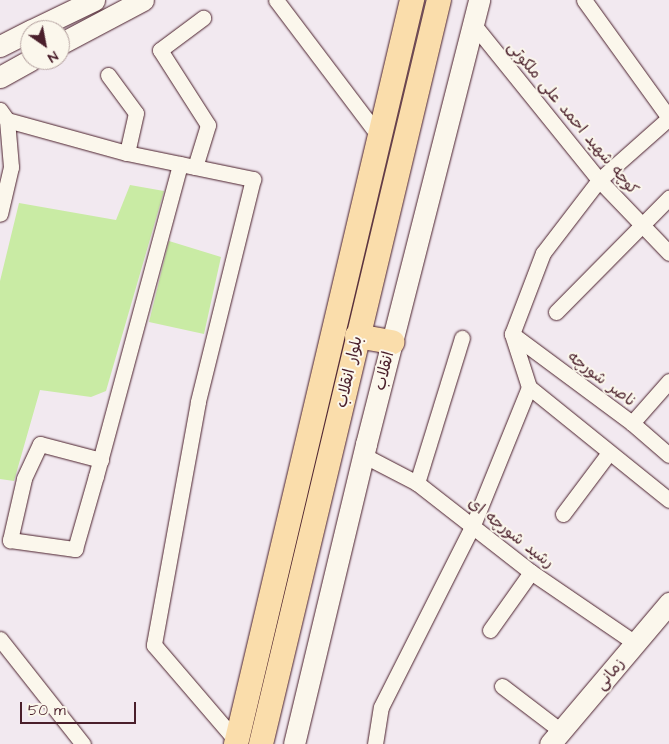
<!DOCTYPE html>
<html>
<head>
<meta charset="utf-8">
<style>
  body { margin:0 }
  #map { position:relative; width:669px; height:744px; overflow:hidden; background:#f2e9f0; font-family:"Architects Daughter","Playpen Sans Arabic",sans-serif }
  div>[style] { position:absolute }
  .green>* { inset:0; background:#c9eba4 }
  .roads { filter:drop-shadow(0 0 1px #4a1f2b) drop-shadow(0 0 1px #4a1f2b) }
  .street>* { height:15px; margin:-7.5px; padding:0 7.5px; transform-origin:7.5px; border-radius:7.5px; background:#fbf7ec }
  .secondary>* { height:21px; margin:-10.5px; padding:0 10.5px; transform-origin:10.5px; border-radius:10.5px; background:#fbf7ec }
  .primary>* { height:24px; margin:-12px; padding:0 12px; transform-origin:12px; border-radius:12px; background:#faddab }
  span { translate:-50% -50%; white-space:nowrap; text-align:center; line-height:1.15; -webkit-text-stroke:4px #fbf7ec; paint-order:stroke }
  .street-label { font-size:16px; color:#4a1f2b }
  .north { position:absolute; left:20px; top:20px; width:50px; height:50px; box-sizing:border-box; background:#fbf7ec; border:1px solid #b4a19f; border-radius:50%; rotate:147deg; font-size:14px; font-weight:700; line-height:20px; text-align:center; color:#4a1f2b }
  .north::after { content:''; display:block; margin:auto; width:18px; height:22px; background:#4a1f2b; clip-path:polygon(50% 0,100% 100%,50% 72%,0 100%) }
  .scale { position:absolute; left:20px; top:702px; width:116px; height:22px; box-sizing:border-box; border:2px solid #4a1f2b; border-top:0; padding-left:6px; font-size:15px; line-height:18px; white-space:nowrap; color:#4a1f2b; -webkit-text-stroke:4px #fbf7ec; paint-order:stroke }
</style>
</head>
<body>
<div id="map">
  <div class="green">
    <div style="clip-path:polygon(130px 185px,164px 191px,106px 391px,91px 397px,40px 390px,14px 481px,0 479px,0 281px,19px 203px,116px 220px)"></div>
    <div style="clip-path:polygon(169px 241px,221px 257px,204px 334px,149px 322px)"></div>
  </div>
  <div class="roads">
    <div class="street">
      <div style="left:276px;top:0;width:171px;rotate:52.9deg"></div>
      <div style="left:584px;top:0;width:145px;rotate:54.2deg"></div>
      <div style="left:474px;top:25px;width:199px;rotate:51.1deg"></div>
      <div style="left:599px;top:180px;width:101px;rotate:46.2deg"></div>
      <div style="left:108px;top:75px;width:47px;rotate:53.6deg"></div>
      <div style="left:136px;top:113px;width:41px;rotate:102.7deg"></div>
      <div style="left:0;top:110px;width:12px;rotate:55deg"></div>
      <div style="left:7px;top:120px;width:47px;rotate:85.1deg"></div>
      <div style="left:11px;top:167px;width:48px;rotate:103.2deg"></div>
      <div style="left:7px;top:120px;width:124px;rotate:15.4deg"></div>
      <div style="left:127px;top:153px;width:129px;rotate:11.7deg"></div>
      <div style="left:253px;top:179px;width:230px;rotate:103.9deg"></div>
      <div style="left:198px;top:402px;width:247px;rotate:100.3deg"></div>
      <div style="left:154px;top:645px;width:128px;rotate:49.4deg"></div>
      <div style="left:195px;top:167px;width:44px;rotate:-72.8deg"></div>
      <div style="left:208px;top:125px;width:89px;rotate:-122.6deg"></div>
      <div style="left:160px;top:50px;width:54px;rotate:-36.7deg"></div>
      <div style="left:556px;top:312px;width:161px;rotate:-45.3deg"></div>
      <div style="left:512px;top:334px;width:149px;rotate:36.6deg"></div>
      <div style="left:632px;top:423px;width:49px;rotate:40.9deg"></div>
      <div style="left:529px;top:387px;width:180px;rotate:38.9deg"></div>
      <div style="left:632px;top:423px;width:56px;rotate:-48.6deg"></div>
      <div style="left:363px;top:455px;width:61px;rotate:27.4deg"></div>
      <div style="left:417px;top:483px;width:145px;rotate:38deg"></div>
      <div style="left:531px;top:572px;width:126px;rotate:34.3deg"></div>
      <div style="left:101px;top:460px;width:63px;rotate:-165.3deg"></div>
      <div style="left:40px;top:444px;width:38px;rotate:115deg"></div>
      <div style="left:24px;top:479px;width:63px;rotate:102.9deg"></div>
      <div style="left:10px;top:540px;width:66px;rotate:7.9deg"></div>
      <div style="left:75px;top:549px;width:76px;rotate:-74deg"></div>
      <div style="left:96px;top:476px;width:323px;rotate:-74.9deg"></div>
      <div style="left:417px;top:483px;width:152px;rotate:-72.8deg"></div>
      <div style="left:563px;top:514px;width:75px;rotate:-53.1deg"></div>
      <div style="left:490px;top:630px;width:71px;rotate:-54.7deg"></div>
      <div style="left:0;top:639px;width:134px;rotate:51.7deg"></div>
      <div style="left:502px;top:686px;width:74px;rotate:37.3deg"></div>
      <div style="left:375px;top:744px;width:37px;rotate:-81deg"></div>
      <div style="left:381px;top:707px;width:204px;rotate:-63.2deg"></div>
      <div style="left:473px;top:525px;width:149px;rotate:-67.9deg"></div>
      <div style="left:529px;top:387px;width:56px;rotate:-107.8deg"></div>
      <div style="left:512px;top:334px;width:87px;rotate:-69.1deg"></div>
      <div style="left:543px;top:253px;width:92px;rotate:-52.5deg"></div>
      <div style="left:599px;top:180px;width:94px;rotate:-41.5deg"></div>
    </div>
    <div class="secondary">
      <div style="left:32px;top:30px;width:69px;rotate:-25.8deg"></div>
      <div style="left:60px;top:44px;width:94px;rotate:-27.9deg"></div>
      <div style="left:0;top:46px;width:34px;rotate:-27deg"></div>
      <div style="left:0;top:77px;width:35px;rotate:-29deg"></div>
      <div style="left:294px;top:744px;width:309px;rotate:-76.5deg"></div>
      <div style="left:366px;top:444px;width:458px;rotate:-75.7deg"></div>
      <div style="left:550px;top:744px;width:185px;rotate:-49.8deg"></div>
    </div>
    <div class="primary">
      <div style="left:357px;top:336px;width:36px;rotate:10deg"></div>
      <div style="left:236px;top:744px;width:765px;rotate:-76.69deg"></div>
      <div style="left:261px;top:744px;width:765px;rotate:-76.55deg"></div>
    </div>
  </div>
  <div class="street-label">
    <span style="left:573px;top:118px;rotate:50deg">کوچه شهید احمد علی ملکوتی</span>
    <span style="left:384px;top:371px;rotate:-76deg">انقلاب</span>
    <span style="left:349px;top:372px;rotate:-77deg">بلوار انقلاب</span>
    <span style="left:602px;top:379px;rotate:37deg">ناصر شورچه</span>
    <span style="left:511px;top:533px;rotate:38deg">رشید شورچه ای</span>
    <span style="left:610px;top:674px;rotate:-50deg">زمانی</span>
  </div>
  <div class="north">N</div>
  <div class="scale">50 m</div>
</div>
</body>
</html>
